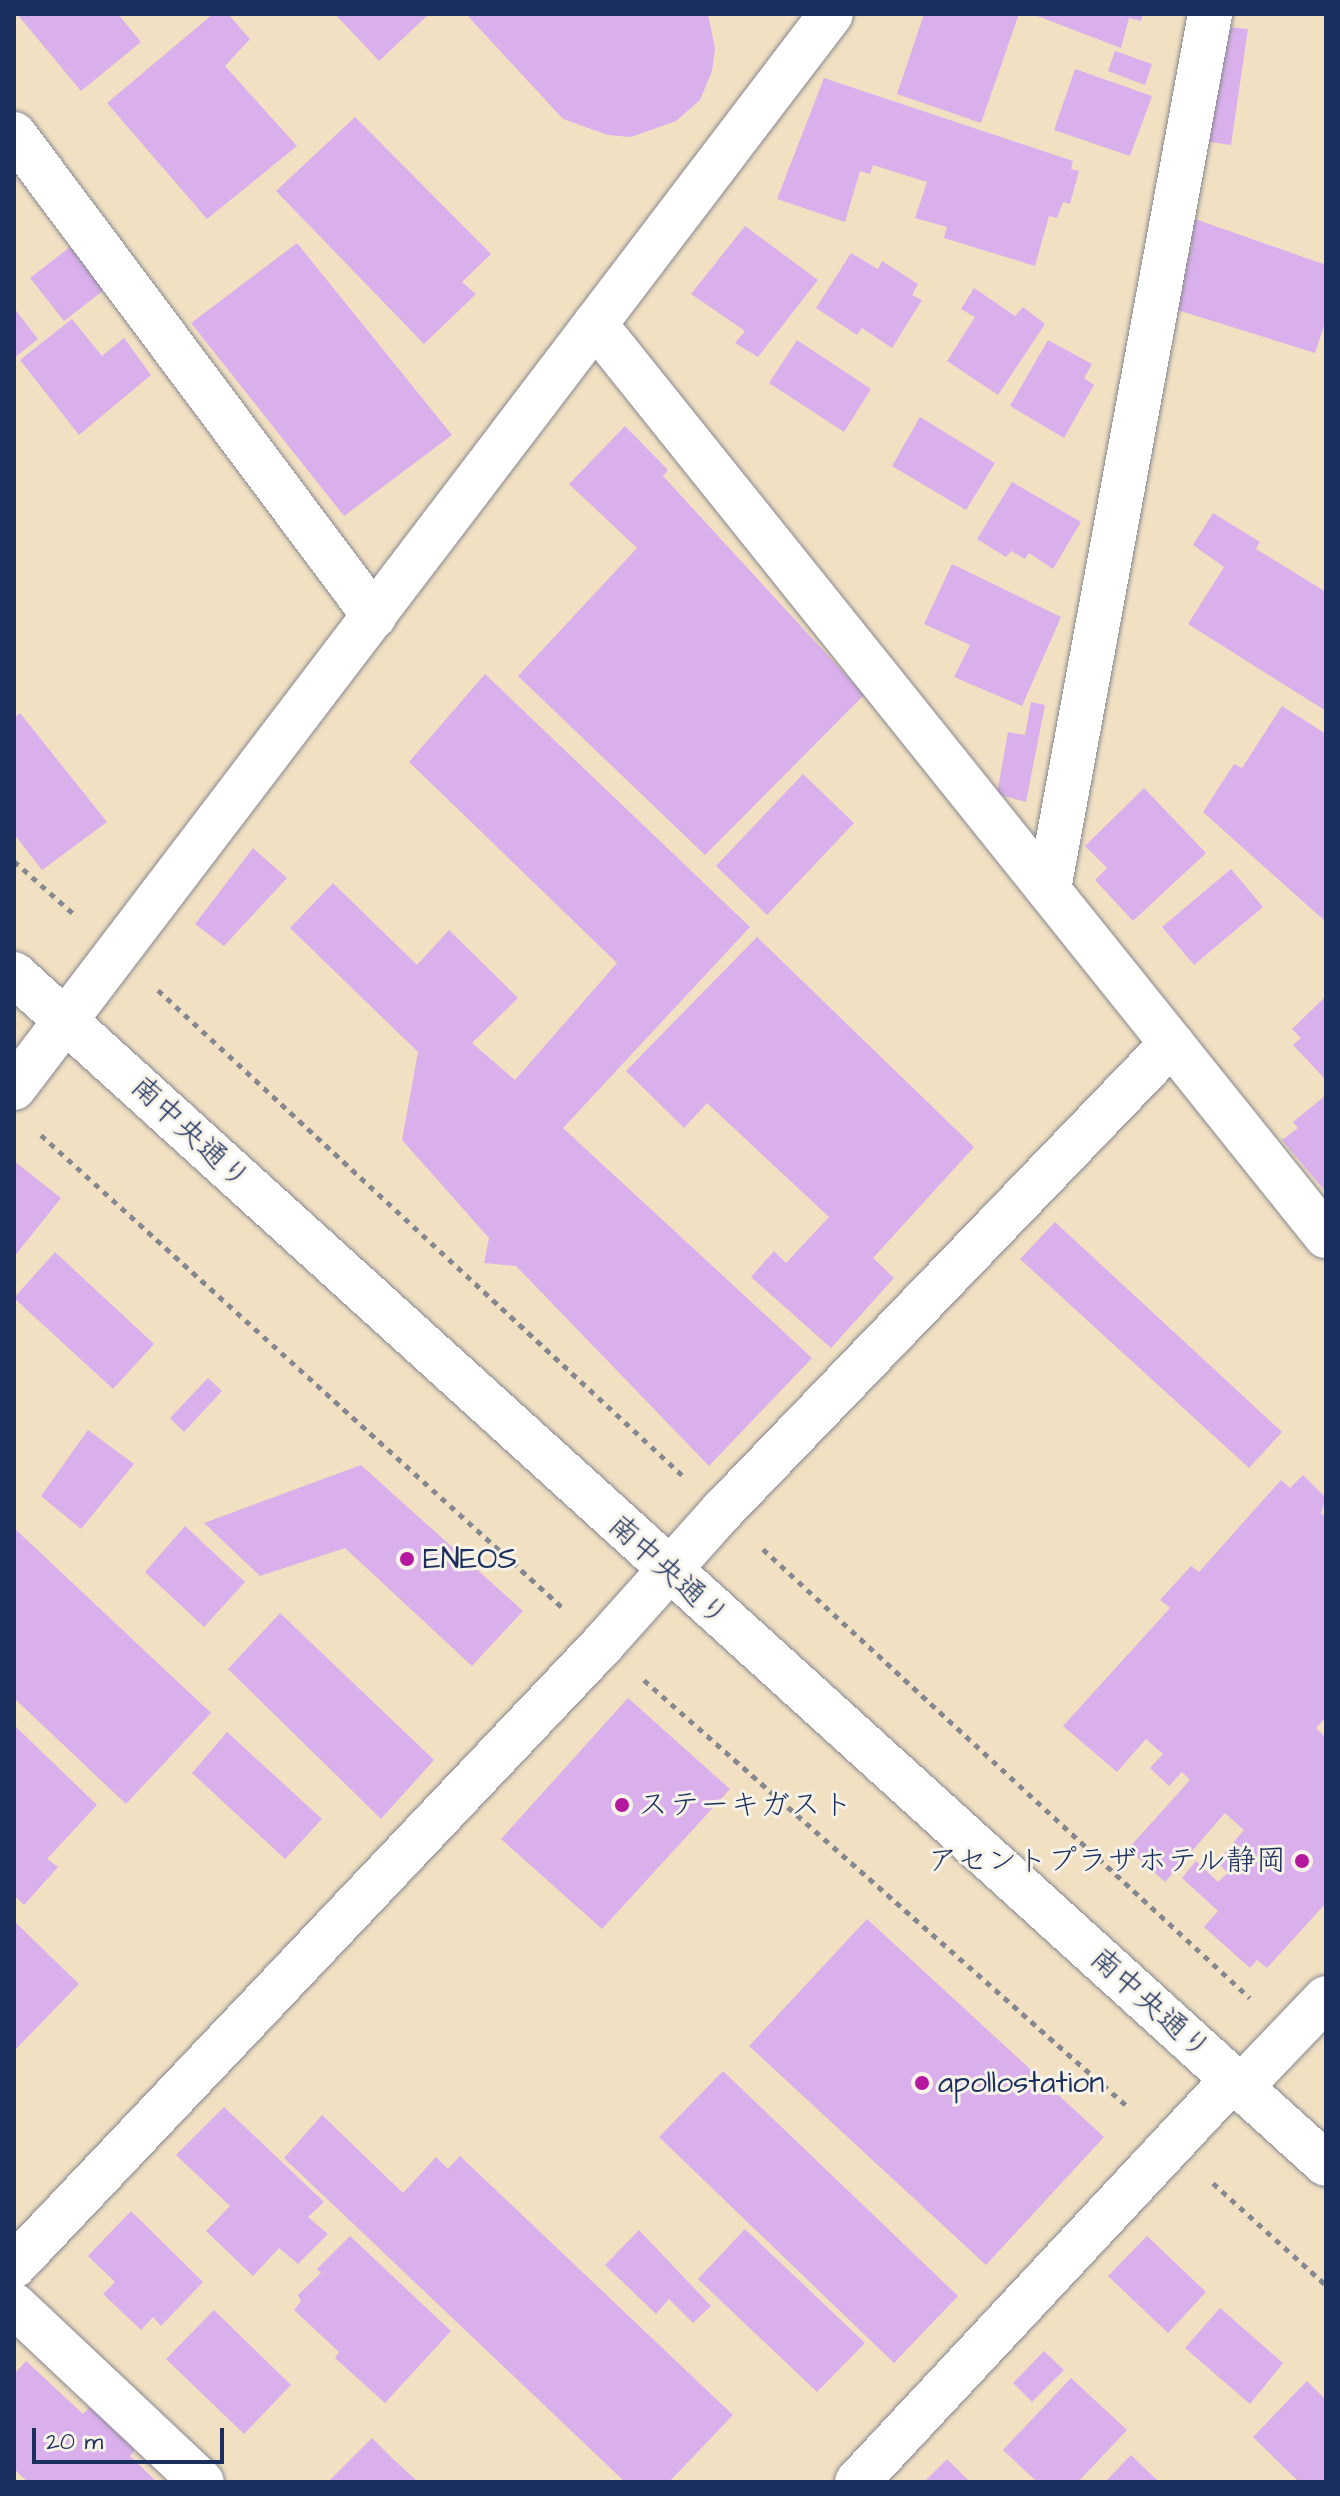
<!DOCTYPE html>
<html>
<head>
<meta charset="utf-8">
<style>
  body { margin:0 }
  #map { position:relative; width:1340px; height:2496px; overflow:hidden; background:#f1e0c2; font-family:"Architects Daughter","Klee One",sans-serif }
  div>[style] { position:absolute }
  .building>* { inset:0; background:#dab0ec }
  .path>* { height:5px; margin-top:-2.5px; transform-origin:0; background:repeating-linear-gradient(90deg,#868890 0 6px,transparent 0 12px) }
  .roads { filter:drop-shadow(0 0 2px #868890) drop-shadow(0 0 2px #868890) }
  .minor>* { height:44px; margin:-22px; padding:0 22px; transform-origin:22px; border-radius:22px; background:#fff }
  .tertiary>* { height:44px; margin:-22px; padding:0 22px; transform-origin:22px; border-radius:22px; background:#fff }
  .dots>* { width:22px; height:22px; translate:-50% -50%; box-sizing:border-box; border:4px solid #f7f3e8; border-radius:50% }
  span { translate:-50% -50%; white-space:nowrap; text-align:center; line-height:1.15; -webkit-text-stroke:6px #f7f3e8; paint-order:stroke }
  .street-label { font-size:30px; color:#1b2f5e }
  .poi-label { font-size:30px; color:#1b2f5e }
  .left { translate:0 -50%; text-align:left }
  .right { translate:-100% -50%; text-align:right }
  .frame { position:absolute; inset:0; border:16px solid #1b2f5e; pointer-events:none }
  .scale { position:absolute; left:32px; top:2428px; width:192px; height:36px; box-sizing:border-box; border:4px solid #1b2f5e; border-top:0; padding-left:10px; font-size:24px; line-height:28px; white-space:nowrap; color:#1b2f5e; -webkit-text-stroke:6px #f7f3e8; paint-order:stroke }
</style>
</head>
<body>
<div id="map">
  <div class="building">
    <div style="clip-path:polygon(17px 14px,118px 14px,141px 42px,81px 91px)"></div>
    <div style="clip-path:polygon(213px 14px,228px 14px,250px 39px,225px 66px,297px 146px,207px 219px,107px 103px)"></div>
    <div style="clip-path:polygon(335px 14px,429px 14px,379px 61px)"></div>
    <div style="clip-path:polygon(466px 14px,708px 14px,715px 48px,712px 71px,700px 100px,676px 121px,631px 137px,608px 135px,563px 119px)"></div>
    <div style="clip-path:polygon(924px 14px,1019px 14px,981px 123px,897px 94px)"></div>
    <div style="clip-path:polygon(1032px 14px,1143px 14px,1141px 21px,1129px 18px,1121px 48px)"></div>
    <div style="clip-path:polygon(1220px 26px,1248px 29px,1231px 145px,1204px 141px)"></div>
    <div style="clip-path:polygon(1115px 51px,1152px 64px,1145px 85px,1108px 71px)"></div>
    <div style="clip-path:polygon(1075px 69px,1152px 96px,1130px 156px,1054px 130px)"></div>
    <div style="clip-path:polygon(824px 78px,1073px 161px,1071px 169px,1079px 171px,1070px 204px,1063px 202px,1057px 218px,1049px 216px,1035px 266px,944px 238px,947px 227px,915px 218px,927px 182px,873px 165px,870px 174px,860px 171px,845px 222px,777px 199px)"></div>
    <div style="clip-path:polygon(355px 117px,491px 254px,462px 282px,476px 294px,424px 344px,276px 191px)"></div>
    <div style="clip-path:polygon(1192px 218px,1326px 265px,1326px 319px,1315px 353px,1171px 308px,1192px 245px,1183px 241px)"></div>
    <div style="clip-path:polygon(745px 226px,818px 280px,758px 357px,735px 343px,745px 331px,691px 294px)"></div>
    <div style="clip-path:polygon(297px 243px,452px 435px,344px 516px,191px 323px)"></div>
    <div style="clip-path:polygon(70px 247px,104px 290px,64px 321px,30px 278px)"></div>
    <div style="clip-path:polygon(851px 253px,878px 269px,882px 261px,918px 284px,912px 295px,922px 300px,892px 348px,862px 328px,857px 335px,816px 308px)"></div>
    <div style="clip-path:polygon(974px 288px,1015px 316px,1023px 307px,1045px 324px,998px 395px,947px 361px,975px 317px,961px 309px)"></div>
    <div style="clip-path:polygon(14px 308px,38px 339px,14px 358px)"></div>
    <div style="clip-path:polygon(72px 319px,102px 356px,124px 338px,151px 375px,79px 435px,20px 360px)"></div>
    <div style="clip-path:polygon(797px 340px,871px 389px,844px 432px,769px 383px)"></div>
    <div style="clip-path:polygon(1048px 340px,1092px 364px,1084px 378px,1094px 385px,1064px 438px,1010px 406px)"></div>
    <div style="clip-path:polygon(920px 417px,995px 463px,966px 510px,892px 466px)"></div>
    <div style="clip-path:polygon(625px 426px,668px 470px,663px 476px,864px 695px,705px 855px,518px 676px,637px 548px,569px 484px)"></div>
    <div style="clip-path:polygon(1012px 482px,1081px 522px,1053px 569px,1029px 553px,1025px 559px,1011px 551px,1006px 557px,977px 539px)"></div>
    <div style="clip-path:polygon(1213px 513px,1260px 542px,1256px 549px,1326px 592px,1326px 711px,1188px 624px,1224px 567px,1193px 545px)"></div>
    <div style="clip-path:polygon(952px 564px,1061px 617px,1022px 706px,954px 677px,970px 645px,924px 624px)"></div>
    <div style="clip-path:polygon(485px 674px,750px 927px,563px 1128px,812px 1358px,709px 1466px,516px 1266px,484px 1263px,489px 1238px,402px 1140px,418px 1052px,290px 928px,333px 883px,417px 965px,449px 930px,518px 998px,472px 1043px,515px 1080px,617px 963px,409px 762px)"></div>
    <div style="clip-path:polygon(1031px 702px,1045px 705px,1026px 802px,997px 794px,1008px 732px,1025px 735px)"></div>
    <div style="clip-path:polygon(1282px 706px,1326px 734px,1326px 922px,1203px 812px,1234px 764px,1242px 768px)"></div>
    <div style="clip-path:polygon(20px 713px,107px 822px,42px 870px,14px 834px,14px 718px)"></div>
    <div style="clip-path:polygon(803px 774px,854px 823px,767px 915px,716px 866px)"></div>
    <div style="clip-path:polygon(1144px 788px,1206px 853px,1133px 921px,1095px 880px,1107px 868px,1085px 846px)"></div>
    <div style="clip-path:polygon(253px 848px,287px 878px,224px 946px,195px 924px)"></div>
    <div style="clip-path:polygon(1231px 869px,1263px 907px,1194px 965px,1162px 927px)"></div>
    <div style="clip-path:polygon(757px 937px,974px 1147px,873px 1258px,894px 1278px,831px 1348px,751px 1277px,774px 1251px,786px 1263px,829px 1217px,707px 1103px,684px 1128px,626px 1071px)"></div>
    <div style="clip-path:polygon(1326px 996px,1326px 1080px,1293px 1045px,1301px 1038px,1292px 1029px)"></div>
    <div style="clip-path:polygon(1326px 1095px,1326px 1192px,1282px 1140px,1298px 1128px,1293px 1122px)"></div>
    <div style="clip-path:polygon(14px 1161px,61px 1198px,14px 1257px)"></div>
    <div style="clip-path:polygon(1055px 1222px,1282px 1432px,1249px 1468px,1020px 1259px)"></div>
    <div style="clip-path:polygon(55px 1252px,154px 1344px,113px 1389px,14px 1298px)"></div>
    <div style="clip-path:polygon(208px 1378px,222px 1391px,184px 1432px,170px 1418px)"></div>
    <div style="clip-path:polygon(88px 1430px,134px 1464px,81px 1529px,41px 1496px)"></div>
    <div style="clip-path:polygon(361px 1465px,523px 1611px,472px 1666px,345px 1548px,260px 1576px,204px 1523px)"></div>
    <div style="clip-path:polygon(1303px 1475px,1326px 1498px,1321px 1513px,1326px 1518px,1326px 1717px,1316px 1728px,1326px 1738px,1326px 1903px,1267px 1968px,1257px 1960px,1250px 1968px,1204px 1927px,1218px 1911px,1182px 1878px,1196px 1861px,1218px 1882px,1228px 1873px,1217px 1862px,1244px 1830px,1225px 1813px,1165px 1882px,1128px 1849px,1190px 1780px,1182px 1772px,1169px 1786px,1150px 1768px,1163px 1754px,1146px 1739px,1117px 1772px,1063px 1726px,1170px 1608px,1160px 1600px,1191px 1566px,1199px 1572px,1281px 1480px,1290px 1488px)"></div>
    <div style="clip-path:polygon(185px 1526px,245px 1582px,204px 1627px,145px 1572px)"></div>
    <div style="clip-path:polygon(14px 1528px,211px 1713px,126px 1804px,14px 1698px)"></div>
    <div style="clip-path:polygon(280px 1613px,434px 1760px,381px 1819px,228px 1669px)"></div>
    <div style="clip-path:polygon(628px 1698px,730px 1789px,602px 1929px,501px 1839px)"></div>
    <div style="clip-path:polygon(14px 1725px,97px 1805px,47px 1859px,58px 1867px,24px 1905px,14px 1895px)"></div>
    <div style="clip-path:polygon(227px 1732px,322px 1819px,285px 1859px,192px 1773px)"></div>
    <div style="clip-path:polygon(867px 1919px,1104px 2137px,986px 2265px,749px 2046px)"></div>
    <div style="clip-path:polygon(14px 1921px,79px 1984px,14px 2051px)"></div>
    <div style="clip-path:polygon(723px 2071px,958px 2296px,894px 2363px,659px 2137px)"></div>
    <div style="clip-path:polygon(224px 2107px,324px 2202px,308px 2217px,328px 2234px,298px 2264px,279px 2248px,253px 2276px,206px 2231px,230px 2206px,176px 2155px)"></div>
    <div style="clip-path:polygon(322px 2115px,403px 2193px,436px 2157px,448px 2169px,460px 2156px,733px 2415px,669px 2482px,625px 2482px,284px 2158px)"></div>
    <div style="clip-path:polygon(131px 2211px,203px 2282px,161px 2326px,153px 2317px,141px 2330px,103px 2294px,115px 2282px,88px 2256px)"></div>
    <div style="clip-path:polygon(745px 2229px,865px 2343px,817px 2392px,698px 2279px)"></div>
    <div style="clip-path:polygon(639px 2230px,711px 2306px,693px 2323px,669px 2299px,656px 2314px,605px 2265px)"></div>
    <div style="clip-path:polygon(350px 2236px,451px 2331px,385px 2403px,335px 2358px,339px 2352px,294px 2310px,301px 2301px,298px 2295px,321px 2273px,317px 2269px)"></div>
    <div style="clip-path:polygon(1147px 2236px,1206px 2292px,1168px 2333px,1108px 2276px)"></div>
    <div style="clip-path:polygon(1220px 2308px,1283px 2363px,1250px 2404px,1185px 2348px)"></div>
    <div style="clip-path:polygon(214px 2310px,291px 2385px,244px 2434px,166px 2359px)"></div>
    <div style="clip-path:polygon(1044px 2351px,1064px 2370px,1032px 2402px,1013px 2383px)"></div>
    <div style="clip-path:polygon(26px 2361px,83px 2414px,91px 2406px,136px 2449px,130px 2456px,157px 2482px,28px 2482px,14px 2469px,14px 2374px)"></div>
    <div style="clip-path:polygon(1071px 2378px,1127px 2430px,1078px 2482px,1037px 2482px,1003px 2450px)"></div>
    <div style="clip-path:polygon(1307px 2381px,1326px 2400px,1326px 2482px,1299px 2482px,1253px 2437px)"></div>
    <div style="clip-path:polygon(372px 2438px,393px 2459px,418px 2482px,328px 2482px)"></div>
    <div style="clip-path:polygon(1131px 2455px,1159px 2482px,1105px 2482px)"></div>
    <div style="clip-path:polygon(947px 2459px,970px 2482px,924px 2482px)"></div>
  </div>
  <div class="path">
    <div style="left:14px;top:861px;width:83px;rotate:41.6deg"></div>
    <div style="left:158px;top:990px;width:714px;rotate:42.79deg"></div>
    <div style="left:41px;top:1135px;width:703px;rotate:42.18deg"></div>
    <div style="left:763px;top:1549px;width:662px;rotate:42.68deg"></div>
    <div style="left:644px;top:1680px;width:645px;rotate:41.42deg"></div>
    <div style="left:1213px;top:2183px;width:152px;rotate:42.1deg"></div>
  </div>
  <div class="roads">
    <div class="minor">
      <div style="left:14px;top:134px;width:602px;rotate:53.24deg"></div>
      <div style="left:595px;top:324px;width:1169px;rotate:51.29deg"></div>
      <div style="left:1049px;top:889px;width:890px;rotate:-79.57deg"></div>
      <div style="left:14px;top:1088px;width:1349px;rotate:-52.74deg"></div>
      <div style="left:1241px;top:2087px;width:123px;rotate:-46.3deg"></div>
      <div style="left:14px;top:2266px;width:857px;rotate:-46.56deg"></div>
      <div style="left:603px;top:1644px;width:178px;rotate:-48.2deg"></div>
      <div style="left:722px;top:1511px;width:649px;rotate:-46.12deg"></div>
      <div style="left:14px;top:2305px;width:258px;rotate:43.3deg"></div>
      <div style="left:857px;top:2482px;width:551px;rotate:-46.99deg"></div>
    </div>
    <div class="tertiary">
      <div style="left:14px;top:974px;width:1771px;rotate:42.21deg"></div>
    </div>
  </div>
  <div class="dots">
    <div style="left:407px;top:1559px;background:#b5179e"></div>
    <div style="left:622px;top:1805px;background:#b5179e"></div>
    <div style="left:1302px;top:1861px;background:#b5179e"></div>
    <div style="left:922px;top:2083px;background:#b5179e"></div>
  </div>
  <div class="street-label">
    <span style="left:190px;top:1133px;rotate:43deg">南中央通り</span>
    <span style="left:668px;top:1571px;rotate:42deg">南中央通り</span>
    <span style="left:1150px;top:2004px;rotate:42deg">南中央通り</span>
  </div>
  <div class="poi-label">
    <span class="left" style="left:423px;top:1559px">ENEOS</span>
    <span class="left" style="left:638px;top:1805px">ステーキガスト</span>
    <span class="right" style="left:1286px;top:1861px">アセントプラザホテル静岡</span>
    <span class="left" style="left:938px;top:2083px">apollostation</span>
  </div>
  <div class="frame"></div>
  <div class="scale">20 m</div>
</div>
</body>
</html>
